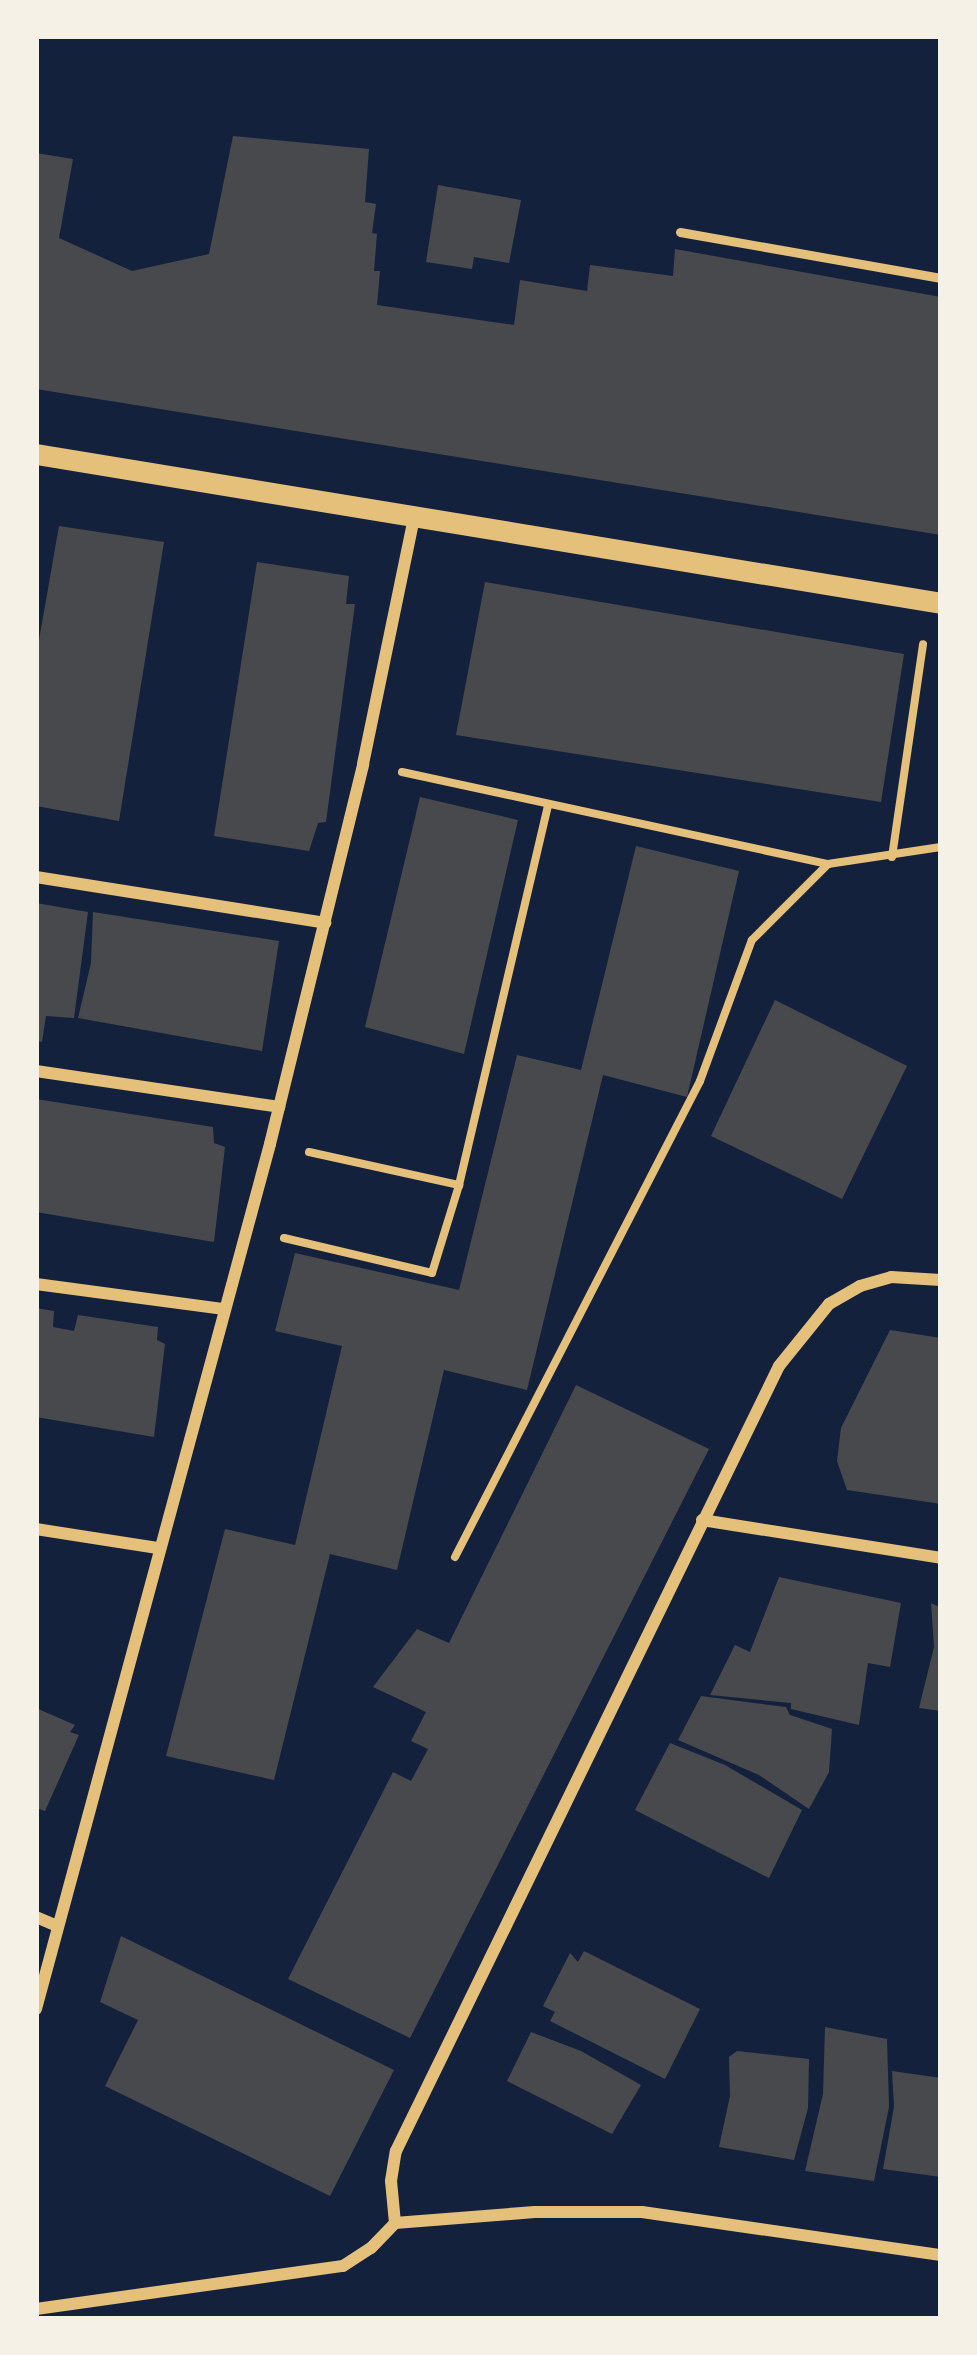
<!DOCTYPE html>
<html>
<head>
<meta charset="utf-8">
<style>
  body { margin:0 }
  #map { position:relative; width:977px; height:2355px; overflow:hidden; background:#14213d; font-family:"Roboto Serif",serif }
  div>[style] { position:absolute }
  .building>* { inset:0; background:#48494c }
  .path>* { height:8px; margin:-4px; padding:0 4px; transform-origin:4px; border-radius:4px; background:#e5c07b }
  .service>* { height:9px; margin:-4.5px; padding:0 4.5px; transform-origin:4.5px; border-radius:4.5px; background:#e5c07b }
  .minor>* { height:12px; margin:-6px; padding:0 6px; transform-origin:6px; border-radius:6px; background:#e5c07b }
  .tertiary>* { height:21px; margin:-10.5px; padding:0 10.5px; transform-origin:10.5px; border-radius:10.5px; background:#e5c07b }
  span { translate:-50% -50%; white-space:nowrap; text-align:center; line-height:1.15; -webkit-text-stroke:12px #f6f1e7; paint-order:stroke }
  .frame { position:absolute; inset:0; border:39px solid #f6f1e7; pointer-events:none }
</style>
</head>
<body>
<div id="map">
  <div class="building">
    <div style="clip-path:polygon(233px 136px,369px 149px,365px 202px,376px 204px,372px 233px,377px 234px,374px 271px,380px 271px,377px 305px,514px 325px,520px 280px,587px 291px,590px 265px,673px 276px,675px 249px,941px 297px,941px 535px,36px 389px,36px 153px,73px 159px,59px 238px,132px 271px,209px 254px)"></div>
    <div style="clip-path:polygon(438px 185px,521px 200px,509px 263px,474px 257px,472px 269px,426px 262px)"></div>
    <div style="clip-path:polygon(59px 526px,164px 542px,119px 821px,36px 806px,36px 657px)"></div>
    <div style="clip-path:polygon(257px 562px,349px 576px,346px 604px,355px 604px,326px 822px,318px 823px,309px 851px,214px 836px)"></div>
    <div style="clip-path:polygon(485px 582px,904px 654px,881px 802px,456px 735px)"></div>
    <div style="clip-path:polygon(420px 797px,518px 820px,464px 1054px,365px 1027px)"></div>
    <div style="clip-path:polygon(636px 846px,739px 871px,687px 1097px,603px 1075px,527px 1390px,444px 1370px,397px 1570px,330px 1554px,274px 1780px,166px 1756px,225px 1529px,295px 1545px,342px 1346px,275px 1331px,295px 1253px,459px 1290px,517px 1055px,581px 1070px)"></div>
    <div style="clip-path:polygon(36px 903px,88px 912px,74px 1018px,46px 1016px,42px 1042px,36px 1041px)"></div>
    <div style="clip-path:polygon(93px 912px,279px 941px,262px 1051px,78px 1018px,91px 963px)"></div>
    <div style="clip-path:polygon(775px 1000px,907px 1066px,842px 1199px,711px 1136px)"></div>
    <div style="clip-path:polygon(36px 1099px,213px 1127px,214px 1143px,225px 1147px,214px 1242px,36px 1212px)"></div>
    <div style="clip-path:polygon(36px 1308px,54px 1311px,53px 1327px,74px 1331px,78px 1315px,158px 1327px,157px 1340px,165px 1344px,154px 1437px,36px 1417px)"></div>
    <div style="clip-path:polygon(890px 1330px,941px 1338px,941px 1504px,847px 1490px,837px 1461px,841px 1428px)"></div>
    <div style="clip-path:polygon(576px 1385px,709px 1449px,410px 2038px,288px 1979px,393px 1772px,411px 1781px,428px 1749px,411px 1741px,426px 1712px,373px 1687px,417px 1629px,449px 1643px)"></div>
    <div style="clip-path:polygon(779px 1577px,901px 1603px,890px 1667px,868px 1663px,859px 1725px,791px 1709px,791px 1703px,710px 1695px,735px 1645px,750px 1652px)"></div>
    <div style="clip-path:polygon(931px 1603px,941px 1608px,941px 1711px,919px 1708px,934px 1647px)"></div>
    <div style="clip-path:polygon(701px 1696px,786px 1707px,790px 1715px,832px 1729px,829px 1772px,809px 1809px,759px 1775px,678px 1740px)"></div>
    <div style="clip-path:polygon(36px 1708px,75px 1725px,70px 1732px,79px 1735px,45px 1811px,36px 1808px)"></div>
    <div style="clip-path:polygon(670px 1743px,725px 1765px,802px 1810px,769px 1878px,635px 1810px)"></div>
    <div style="clip-path:polygon(121px 1936px,394px 2070px,330px 2196px,105px 2086px,138px 2020px,100px 2002px)"></div>
    <div style="clip-path:polygon(584px 1951px,700px 2009px,665px 2079px,550px 2021px,555px 2012px,543px 2006px,570px 1953px,578px 1962px)"></div>
    <div style="clip-path:polygon(825px 2027px,887px 2039px,889px 2107px,874px 2181px,805px 2171px,823px 2094px)"></div>
    <div style="clip-path:polygon(531px 2032px,581px 2051px,641px 2085px,612px 2134px,507px 2081px)"></div>
    <div style="clip-path:polygon(737px 2051px,809px 2059px,808px 2108px,794px 2160px,719px 2147px,730px 2096px,729px 2057px)"></div>
    <div style="clip-path:polygon(892px 2071px,941px 2078px,941px 2177px,883px 2169px,894px 2107px)"></div>
  </div>
  <div class="path">
    <div style="left:402px;top:772px;width:436px;rotate:12.2deg"></div>
    <div style="left:828px;top:864px;width:114px;rotate:-8.6deg"></div>
    <div style="left:892px;top:857px;width:215px;rotate:-81.7deg"></div>
    <div style="left:309px;top:1152px;width:154px;rotate:12.4deg"></div>
    <div style="left:459px;top:1185px;width:390px;rotate:-76.8deg"></div>
    <div style="left:284px;top:1238px;width:152px;rotate:13.3deg"></div>
    <div style="left:432px;top:1273px;width:92px;rotate:-72.9deg"></div>
    <div style="left:455px;top:1557px;width:535px;rotate:-62.76deg"></div>
    <div style="left:700px;top:1081px;width:150px;rotate:-69.8deg"></div>
    <div style="left:752px;top:940px;width:107px;rotate:-45deg"></div>
  </div>
  <div class="service">
    <div style="left:680px;top:232px;width:265px;rotate:10deg"></div>
  </div>
  <div class="minor">
    <div style="left:36px;top:877px;width:293px;rotate:9deg"></div>
    <div style="left:36px;top:1071px;width:246px;rotate:8.4deg"></div>
    <div style="left:36px;top:1284px;width:190px;rotate:7.6deg"></div>
    <div style="left:702px;top:1520px;width:242px;rotate:9deg"></div>
    <div style="left:36px;top:1529px;width:123px;rotate:8.9deg"></div>
    <div style="left:36px;top:1917px;width:23px;rotate:23deg"></div>
    <div style="left:36px;top:2009px;width:896px;rotate:-74.86deg"></div>
    <div style="left:270px;top:1144px;width:391px;rotate:-76.2deg"></div>
    <div style="left:363px;top:764px;width:251px;rotate:-78.3deg"></div>
    <div style="left:395px;top:2223px;width:140px;rotate:-4.5deg"></div>
    <div style="left:535px;top:2212px;width:107px"></div>
    <div style="left:642px;top:2212px;width:302px;rotate:8.2deg"></div>
    <div style="left:36px;top:2309px;width:310px;rotate:-8deg"></div>
    <div style="left:343px;top:2266px;width:33px;rotate:-33deg"></div>
    <div style="left:371px;top:2248px;width:35px;rotate:-46deg"></div>
    <div style="left:395px;top:2223px;width:42px;rotate:-95.4deg"></div>
    <div style="left:391px;top:2181px;width:30px;rotate:-81deg"></div>
    <div style="left:396px;top:2151px;width:873px;rotate:-63.99deg"></div>
    <div style="left:779px;top:1366px;width:80px;rotate:-51.1deg"></div>
    <div style="left:829px;top:1304px;width:36px;rotate:-30deg"></div>
    <div style="left:860px;top:1286px;width:32px;rotate:-16deg"></div>
    <div style="left:891px;top:1277px;width:50px;rotate:3.4deg"></div>
  </div>
  <div class="tertiary">
    <div style="left:36px;top:454px;width:917px;rotate:9.35deg"></div>
  </div>
  <div class="frame"></div>
</div>
</body>
</html>
